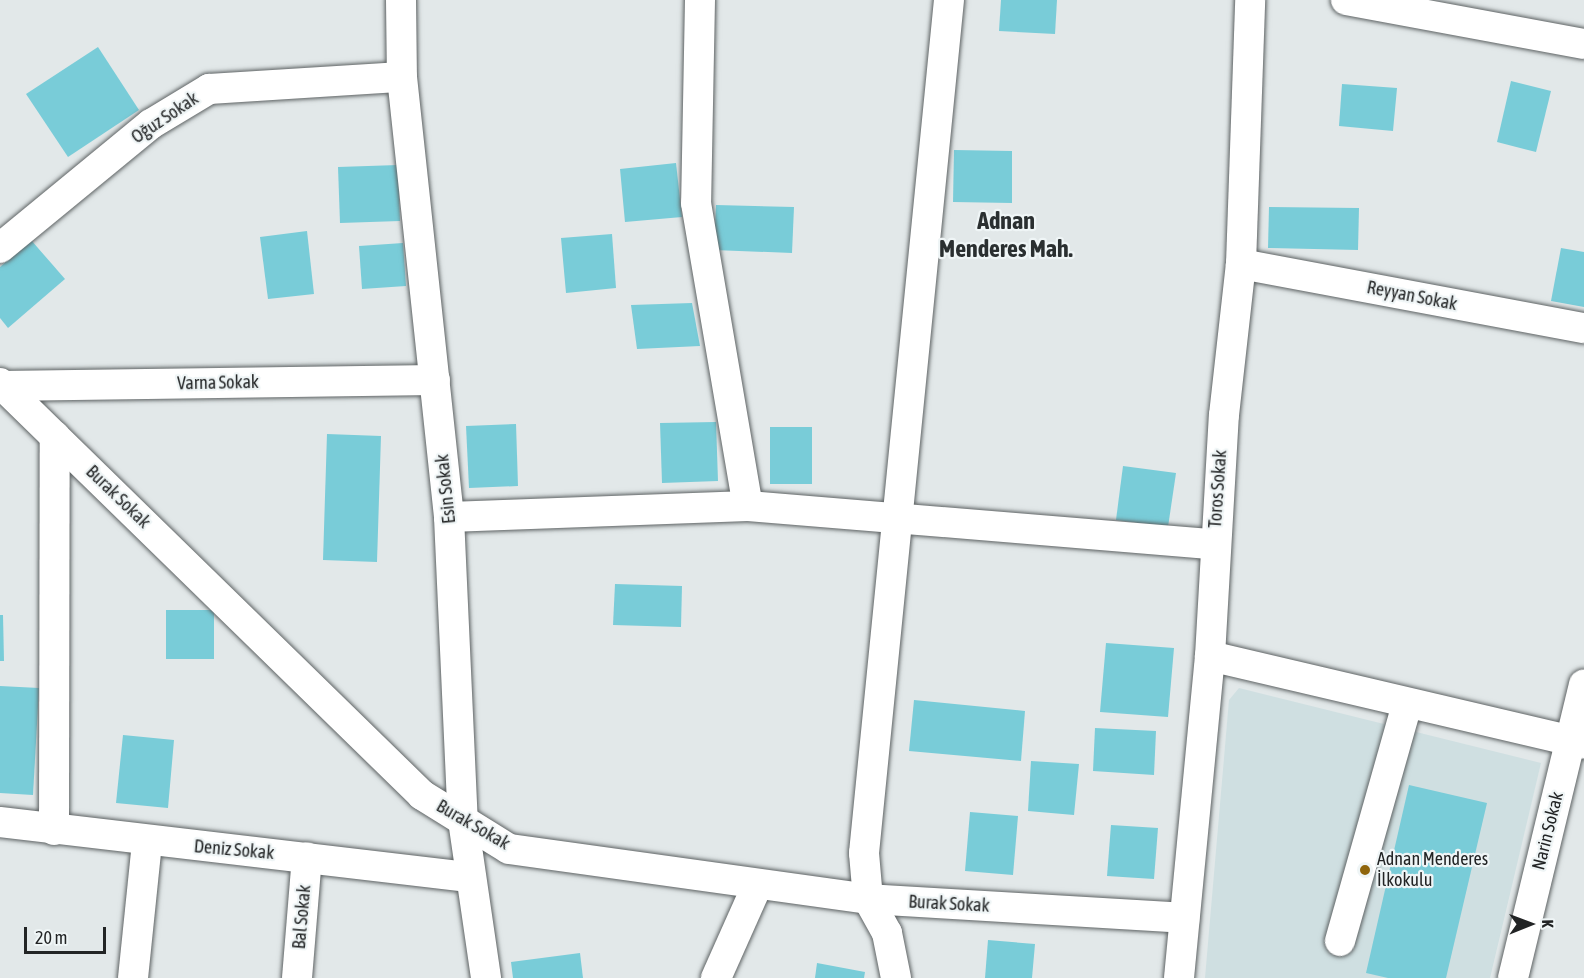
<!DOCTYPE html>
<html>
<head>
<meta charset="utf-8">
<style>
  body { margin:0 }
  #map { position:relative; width:1584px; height:978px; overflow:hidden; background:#e2e8e9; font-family:"Asap Condensed",sans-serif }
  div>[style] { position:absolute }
  .built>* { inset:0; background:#cfdfe1 }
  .building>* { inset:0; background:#79ccd8 }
  .roads { filter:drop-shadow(0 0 2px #5e6364) drop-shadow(0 0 2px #5e6364) }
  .minor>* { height:30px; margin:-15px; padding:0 15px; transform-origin:15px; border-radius:15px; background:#fff }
  .dots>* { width:16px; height:16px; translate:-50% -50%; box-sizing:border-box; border:3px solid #eff5f6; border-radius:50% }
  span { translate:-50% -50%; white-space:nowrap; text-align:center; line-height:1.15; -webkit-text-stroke:4.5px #eff5f6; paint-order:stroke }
  .street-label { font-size:18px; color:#222425 }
  .poi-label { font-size:18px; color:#222425 }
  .left { translate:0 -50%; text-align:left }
  .district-label { font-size:24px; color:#2a2f30; font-weight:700 }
  .north { position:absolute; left:1500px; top:894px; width:60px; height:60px; -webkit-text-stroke:4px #eff5f6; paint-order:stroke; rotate:89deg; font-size:16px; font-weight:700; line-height:24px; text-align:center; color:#222425 }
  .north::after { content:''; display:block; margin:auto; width:21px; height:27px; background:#222425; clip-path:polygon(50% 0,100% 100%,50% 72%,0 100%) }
  .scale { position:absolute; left:24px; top:927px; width:82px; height:27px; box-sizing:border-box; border:3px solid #222425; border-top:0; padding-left:8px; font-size:18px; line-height:21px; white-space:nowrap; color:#222425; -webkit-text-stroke:4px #eff5f6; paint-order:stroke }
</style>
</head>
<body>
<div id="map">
  <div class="built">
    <div style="clip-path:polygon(1239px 688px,1541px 763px,1490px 978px,1205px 978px,1229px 700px)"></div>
  </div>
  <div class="building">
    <div style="clip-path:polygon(1001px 0,1057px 0,1055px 34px,999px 31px)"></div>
    <div style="clip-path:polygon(98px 47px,139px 110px,68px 157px,26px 94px)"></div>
    <div style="clip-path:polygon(1511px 81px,1551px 91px,1536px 152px,1497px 142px)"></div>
    <div style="clip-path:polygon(1342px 84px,1397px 88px,1393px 131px,1339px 126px)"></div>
    <div style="clip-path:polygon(954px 150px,1012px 151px,1012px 203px,953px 202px)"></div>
    <div style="clip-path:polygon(676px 163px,682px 217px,625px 222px,620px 169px)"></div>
    <div style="clip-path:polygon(398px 165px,400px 221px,340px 223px,338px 167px)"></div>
    <div style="clip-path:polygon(716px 205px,794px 207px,792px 253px,714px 250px)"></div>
    <div style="clip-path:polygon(1269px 207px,1359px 208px,1358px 250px,1268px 248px)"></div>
    <div style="clip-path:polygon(307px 231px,314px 294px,268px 299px,260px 237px)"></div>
    <div style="clip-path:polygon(612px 234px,616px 288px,566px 293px,561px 238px)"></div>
    <div style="clip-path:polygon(31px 240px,65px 279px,8px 328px,0 318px,0 267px)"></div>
    <div style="clip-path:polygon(403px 243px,406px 286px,362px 289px,359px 246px)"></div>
    <div style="clip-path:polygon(1561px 248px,1584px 252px,1584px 307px,1551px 301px)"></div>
    <div style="clip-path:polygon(692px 303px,700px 346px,637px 349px,631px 305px)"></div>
    <div style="clip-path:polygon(716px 422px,718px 481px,662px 483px,660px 423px)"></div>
    <div style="clip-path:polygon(516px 424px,518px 486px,469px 488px,466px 426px)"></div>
    <div style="clip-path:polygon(770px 427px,812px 427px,812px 484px,770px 484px)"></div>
    <div style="clip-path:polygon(327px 434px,381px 436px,377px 562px,323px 560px)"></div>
    <div style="clip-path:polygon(1123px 466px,1176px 473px,1168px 527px,1116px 520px)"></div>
    <div style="clip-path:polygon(615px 584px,682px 586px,681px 627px,613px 625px)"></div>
    <div style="clip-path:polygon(166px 610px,214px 610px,214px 659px,166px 659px)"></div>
    <div style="clip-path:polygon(0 615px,3px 615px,4px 661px,0 661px)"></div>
    <div style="clip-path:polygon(1106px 643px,1174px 648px,1168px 717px,1100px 712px)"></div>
    <div style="clip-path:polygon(0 686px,39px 688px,33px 795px,0 793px)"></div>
    <div style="clip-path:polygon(914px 700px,1025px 711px,1021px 761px,909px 751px)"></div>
    <div style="clip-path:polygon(1095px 728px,1156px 731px,1154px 775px,1093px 771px)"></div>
    <div style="clip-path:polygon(123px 735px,174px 740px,168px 808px,116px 803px)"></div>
    <div style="clip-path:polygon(1031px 761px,1079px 764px,1074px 815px,1028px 811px)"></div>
    <div style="clip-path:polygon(1409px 785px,1487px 803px,1446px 978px,1388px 978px,1366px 973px)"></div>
    <div style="clip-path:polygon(970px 812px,1018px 816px,1013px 875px,965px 871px)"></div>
    <div style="clip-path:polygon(1111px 825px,1158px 828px,1154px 879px,1107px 876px)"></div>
    <div style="clip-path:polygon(988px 940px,1035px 944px,1032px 978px,985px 978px)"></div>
    <div style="clip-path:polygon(580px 953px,583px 978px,513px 978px,511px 962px)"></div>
    <div style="clip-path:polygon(817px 963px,865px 972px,864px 978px,815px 978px)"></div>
  </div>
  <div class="roads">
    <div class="minor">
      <div style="left:401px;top:0;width:77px;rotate:89.3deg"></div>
      <div style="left:402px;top:77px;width:443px;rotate:83.9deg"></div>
      <div style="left:449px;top:517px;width:303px;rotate:87.4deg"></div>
      <div style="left:463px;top:820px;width:160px;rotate:81.7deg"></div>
      <div style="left:700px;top:0;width:203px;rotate:91.1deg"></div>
      <div style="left:696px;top:203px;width:307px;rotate:80.3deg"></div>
      <div style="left:1346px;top:0;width:242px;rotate:10.5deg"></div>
      <div style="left:0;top:248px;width:195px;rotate:-39.4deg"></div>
      <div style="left:151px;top:124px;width:68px;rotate:-31.1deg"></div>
      <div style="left:209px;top:89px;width:193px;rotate:-3.6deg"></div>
      <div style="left:1241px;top:264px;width:349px;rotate:10.6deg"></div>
      <div style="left:0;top:383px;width:590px;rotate:44.31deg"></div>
      <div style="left:422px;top:795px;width:102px;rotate:31.8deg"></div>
      <div style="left:509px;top:849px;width:362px;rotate:7.9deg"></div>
      <div style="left:868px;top:899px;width:317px;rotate:3.4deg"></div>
      <div style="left:2px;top:386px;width:433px;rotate:-0.8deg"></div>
      <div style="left:449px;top:517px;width:299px;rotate:-2.1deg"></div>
      <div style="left:748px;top:506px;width:469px;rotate:4.7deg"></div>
      <div style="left:1210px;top:656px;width:384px;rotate:13.2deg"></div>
      <div style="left:0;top:822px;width:472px;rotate:6.7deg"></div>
      <div style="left:54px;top:830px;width:394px;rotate:-89.9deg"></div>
      <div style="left:1340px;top:941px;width:246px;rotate:-74.2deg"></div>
      <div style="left:133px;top:978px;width:137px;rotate:-84.1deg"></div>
      <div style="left:297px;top:978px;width:121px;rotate:-85.3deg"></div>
      <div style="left:716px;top:978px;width:101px;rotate:-66deg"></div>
      <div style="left:896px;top:978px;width:46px;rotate:-101.3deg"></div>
      <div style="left:887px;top:933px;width:39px;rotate:-119deg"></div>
      <div style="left:868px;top:899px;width:46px;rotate:-95deg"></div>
      <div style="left:864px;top:853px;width:857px;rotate:-84.31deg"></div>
      <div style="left:1179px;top:978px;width:323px;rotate:-84.5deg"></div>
      <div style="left:1210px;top:656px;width:241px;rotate:-86.7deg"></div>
      <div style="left:1224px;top:415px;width:152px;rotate:-83.6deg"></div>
      <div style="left:1241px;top:264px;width:264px;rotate:-88deg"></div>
      <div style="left:1513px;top:978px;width:302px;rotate:-76.4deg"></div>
    </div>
  </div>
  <div class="dots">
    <div style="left:1365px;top:870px;background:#8f650c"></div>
  </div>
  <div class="street-label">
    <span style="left:165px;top:118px;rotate:-34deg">Oğuz Sokak</span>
    <span style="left:1412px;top:296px;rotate:11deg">Reyyan Sokak</span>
    <span style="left:218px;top:383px;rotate:-1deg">Varna Sokak</span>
    <span style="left:446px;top:489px;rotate:-96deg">Esin Sokak</span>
    <span style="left:1218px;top:489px;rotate:-86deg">Toros Sokak</span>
    <span style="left:118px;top:497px;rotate:44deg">Burak Sokak</span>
    <span style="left:473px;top:825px;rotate:30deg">Burak Sokak</span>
    <span style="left:1548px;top:831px;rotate:-76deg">Narin Sokak</span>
    <span style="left:234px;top:850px;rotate:5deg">Deniz Sokak</span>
    <span style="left:949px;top:904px;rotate:3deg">Burak Sokak</span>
    <span style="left:302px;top:917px;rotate:-85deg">Bal Sokak</span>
  </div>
  <div class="poi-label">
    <span class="left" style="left:1377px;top:870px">Adnan Menderes<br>İlkokulu</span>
  </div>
  <div class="district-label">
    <span style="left:1006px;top:235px">Adnan<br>Menderes Mah.</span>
  </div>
  <div class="north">K</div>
  <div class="scale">20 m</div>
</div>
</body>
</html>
